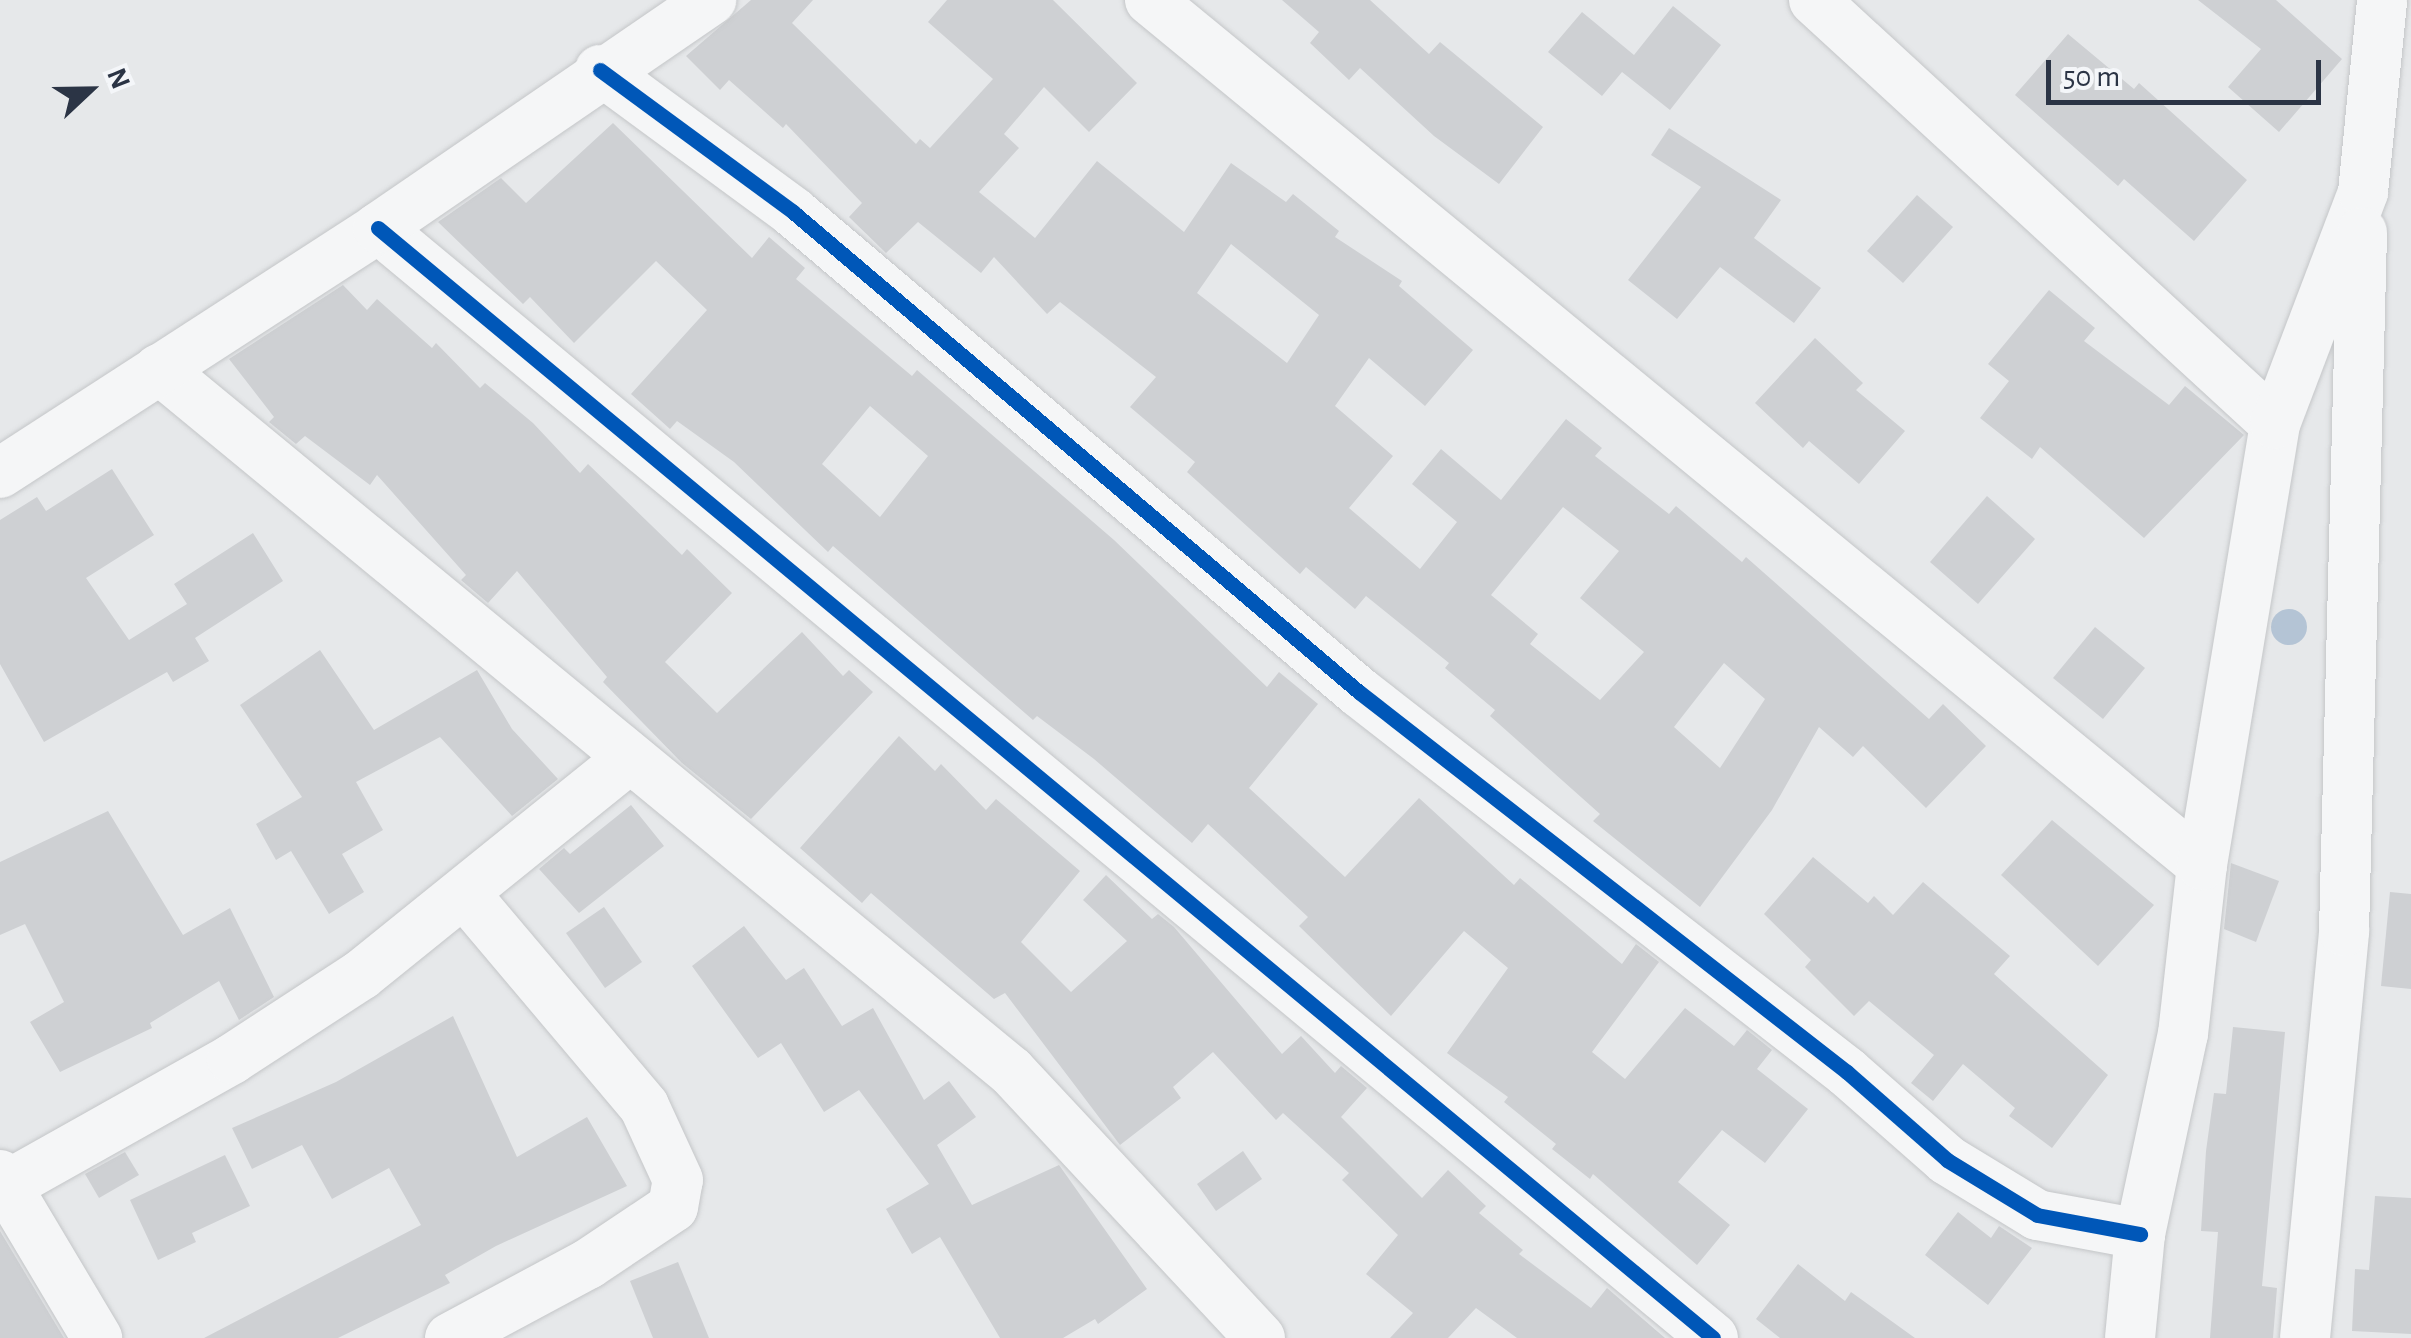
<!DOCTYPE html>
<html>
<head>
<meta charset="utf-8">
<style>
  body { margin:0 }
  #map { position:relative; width:2411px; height:1338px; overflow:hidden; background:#e6e8ea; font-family:"Alegreya Sans",sans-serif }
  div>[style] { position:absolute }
  .water>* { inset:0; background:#b4c4d5 }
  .round { border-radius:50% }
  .building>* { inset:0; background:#ced0d3 }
  .roads { filter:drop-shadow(0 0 2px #c4c6c8) drop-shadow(0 0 2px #c4c6c8) }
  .minor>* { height:50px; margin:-25px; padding:0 25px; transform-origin:25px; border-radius:25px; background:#f5f6f7 }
  .cycleway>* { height:15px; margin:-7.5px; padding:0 7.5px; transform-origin:7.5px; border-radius:7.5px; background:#0057b8 }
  span { translate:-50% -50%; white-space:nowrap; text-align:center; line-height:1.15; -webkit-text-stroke:8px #f4f6f9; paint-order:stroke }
  .north { position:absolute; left:40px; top:40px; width:100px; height:100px; -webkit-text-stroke:8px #f4f6f9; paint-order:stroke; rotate:68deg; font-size:28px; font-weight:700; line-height:40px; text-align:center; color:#2b3445 }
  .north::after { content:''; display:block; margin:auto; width:35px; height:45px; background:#2b3445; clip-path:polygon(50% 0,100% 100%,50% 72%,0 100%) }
  .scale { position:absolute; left:2046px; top:60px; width:275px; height:45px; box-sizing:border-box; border:5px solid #2b3445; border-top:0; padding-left:12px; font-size:30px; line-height:35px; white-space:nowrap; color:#2b3445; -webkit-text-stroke:8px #f4f6f9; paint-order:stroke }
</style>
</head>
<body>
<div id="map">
  <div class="water">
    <div class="round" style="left:2271px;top:609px;width:36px;height:36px"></div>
  </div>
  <div class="building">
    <div style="clip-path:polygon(evenodd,751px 0,813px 0,792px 23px,916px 144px,920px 139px,930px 148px,993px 79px,928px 22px,947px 0,1053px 0,1137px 83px,1089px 132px,1044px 87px,1004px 134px,1019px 148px,979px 192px,1035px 238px,1097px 161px,1184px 232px,1231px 163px,1286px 202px,1293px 194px,1339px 231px,1335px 237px,1402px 281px,1399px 286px,1473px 350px,1425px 406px,1369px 358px,1335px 406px,1393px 456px,1349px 508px,1420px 569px,1457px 522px,1412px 484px,1441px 449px,1501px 500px,1566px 419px,1602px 448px,1595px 456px,1669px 514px,1676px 506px,1742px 562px,1746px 557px,1929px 719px,1943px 704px,1986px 746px,1926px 808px,1863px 746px,1853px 757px,1819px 727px,1772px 810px,1700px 907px,1593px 821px,1600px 814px,1490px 716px,1495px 710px,1445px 668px,1449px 663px,1366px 596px,1355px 609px,1306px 567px,1300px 574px,1187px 472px,1195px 462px,1130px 407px,1156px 377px,1060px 302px,1047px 314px,994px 257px,981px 273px,918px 222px,886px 253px,849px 217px,862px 203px,786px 124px,783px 128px,729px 80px,720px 90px,686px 56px,751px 0,1231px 244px,1319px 315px,1287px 363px,1197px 293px,1231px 244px,751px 0,1563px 507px,1619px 551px,1580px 598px,1644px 652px,1600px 700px,1530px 644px,1538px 634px,1491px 595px,1563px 507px,751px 0,1724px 663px,1765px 699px,1720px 768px,1674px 727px,1724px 663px)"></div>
    <div style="clip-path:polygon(1282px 0,1370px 0,1429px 54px,1440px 42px,1543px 127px,1499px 184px,1434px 136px,1360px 68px,1349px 80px,1310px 43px,1319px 32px)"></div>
    <div style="clip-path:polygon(2198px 0,2276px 0,2342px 59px,2279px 132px,2228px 87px,2261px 49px)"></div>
    <div style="clip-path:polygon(1673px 6px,1721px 45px,1670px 110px,1622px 72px,1602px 96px,1548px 52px,1582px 12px,1634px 55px)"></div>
    <div style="clip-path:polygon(2068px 34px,2134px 89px,2139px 83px,2247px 180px,2194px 241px,2124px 179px,2118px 186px,2015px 95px)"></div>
    <div style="clip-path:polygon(evenodd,613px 123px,752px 258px,769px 237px,805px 268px,796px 279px,912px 376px,917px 370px,1114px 540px,1267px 687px,1279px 672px,1318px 704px,1249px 788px,1345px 877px,1419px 798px,1514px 885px,1520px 878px,1622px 964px,1636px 944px,1659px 962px,1592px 1052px,1625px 1079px,1685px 1008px,1734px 1046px,1747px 1030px,1772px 1050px,1757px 1069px,1808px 1109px,1765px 1163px,1722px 1130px,1678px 1182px,1730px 1225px,1697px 1265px,1593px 1174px,1590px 1179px,1552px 1149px,1556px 1144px,1504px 1102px,1508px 1097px,1447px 1053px,1508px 968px,1464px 931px,1391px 1016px,1299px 926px,1308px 917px,1208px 824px,1192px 843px,1094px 759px,1037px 716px,1033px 720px,833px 546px,828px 552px,734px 462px,677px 421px,670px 429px,631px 394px,707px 310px,656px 261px,574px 343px,530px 297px,523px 304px,438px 222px,501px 178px,526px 203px,613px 123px,870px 406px,928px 456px,880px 517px,822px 464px,870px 406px)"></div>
    <div style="clip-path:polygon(1669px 128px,1781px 200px,1754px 238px,1821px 288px,1794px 323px,1720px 267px,1677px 319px,1628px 280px,1701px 187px,1651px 155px)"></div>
    <div style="clip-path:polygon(1917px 195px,1953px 227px,1903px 283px,1867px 251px)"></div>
    <div style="clip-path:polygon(343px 285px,367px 310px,377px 299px,432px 348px,436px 343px,480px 388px,485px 383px,533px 423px,580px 473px,588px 464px,682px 555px,687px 549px,732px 593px,665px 662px,717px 713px,802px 632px,843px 676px,849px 670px,873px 692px,751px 819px,682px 763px,603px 682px,607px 677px,517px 571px,488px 603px,461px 580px,466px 575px,377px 475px,370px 485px,305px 436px,296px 444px,269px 422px,274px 417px,229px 359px)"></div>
    <div style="clip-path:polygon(2049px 290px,2095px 328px,2084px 341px,2169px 405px,2185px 386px,2244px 435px,2144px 538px,2040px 447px,2032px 459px,1980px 418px,2009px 381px,1988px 364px)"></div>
    <div style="clip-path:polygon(1815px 338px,1863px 383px,1856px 390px,1905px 431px,1859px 484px,1809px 441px,1803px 448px,1755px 403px)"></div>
    <div style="clip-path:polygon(112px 469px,154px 535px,86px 578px,129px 640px,187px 604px,174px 584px,253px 533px,283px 581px,195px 638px,209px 661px,173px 682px,167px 672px,44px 742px,0 664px,0 520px,37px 497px,46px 511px)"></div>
    <div style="clip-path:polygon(1987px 496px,2035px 539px,1978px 604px,1930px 562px)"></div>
    <div style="clip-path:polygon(2095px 627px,2145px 668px,2103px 719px,2053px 678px)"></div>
    <div style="clip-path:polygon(320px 650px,374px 730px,477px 670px,512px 729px,558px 779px,512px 816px,440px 737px,356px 782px,383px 830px,342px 854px,364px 892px,329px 914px,291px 851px,276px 860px,256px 824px,302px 797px,240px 705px)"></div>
    <div style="clip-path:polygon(899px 736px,935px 771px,941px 764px,986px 810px,996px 799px,1080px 871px,1021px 942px,1071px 992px,1127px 941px,1083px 900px,1106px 875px,1152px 919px,1158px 914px,1174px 927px,1282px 1054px,1301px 1036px,1335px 1073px,1341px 1066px,1367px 1088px,1341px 1117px,1422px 1198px,1448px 1170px,1486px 1206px,1479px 1213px,1523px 1250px,1519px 1254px,1591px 1308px,1607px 1288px,1665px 1338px,1517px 1338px,1476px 1308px,1448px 1338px,1390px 1338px,1413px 1313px,1366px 1274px,1398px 1235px,1342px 1180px,1349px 1173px,1283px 1113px,1276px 1120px,1213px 1052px,1173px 1087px,1181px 1098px,1120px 1145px,1005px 993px,994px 999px,871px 893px,862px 903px,800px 848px)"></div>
    <div style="clip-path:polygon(631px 805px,664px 846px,579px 913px,539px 869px,564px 848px,570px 854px)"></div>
    <div style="clip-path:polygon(108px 811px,183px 935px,230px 908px,274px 997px,239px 1020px,219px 981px,150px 1023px,152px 1028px,60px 1072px,30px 1022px,64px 1002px,25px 924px,0 935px,0 862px)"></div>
    <div style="clip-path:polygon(2052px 820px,2154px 905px,2098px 966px,2001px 875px)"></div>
    <div style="clip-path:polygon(1813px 857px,1868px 903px,1874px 896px,1893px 915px,1923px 882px,2010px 956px,1994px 974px,2108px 1075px,2052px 1148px,2009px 1116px,2015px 1108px,1963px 1064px,1933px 1101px,1911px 1083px,1934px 1055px,1869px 1001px,1854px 1016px,1805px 967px,1811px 960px,1764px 914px)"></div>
    <div style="clip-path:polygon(2231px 863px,2279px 881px,2256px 942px,2224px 929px)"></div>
    <div style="clip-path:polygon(2390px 892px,2411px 894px,2411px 989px,2381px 986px)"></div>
    <div style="clip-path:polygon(604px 907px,642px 962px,605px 988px,566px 933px)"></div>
    <div style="clip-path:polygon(744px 926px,786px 980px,804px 968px,842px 1026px,873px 1008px,924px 1100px,949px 1081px,976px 1117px,937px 1145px,972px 1205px,1059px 1165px,1147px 1289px,1098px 1324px,1095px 1319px,1063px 1338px,1000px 1338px,940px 1237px,912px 1254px,886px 1209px,929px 1184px,859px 1090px,824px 1112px,781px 1043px,758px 1058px,692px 966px)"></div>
    <div style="clip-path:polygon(453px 1016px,517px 1157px,587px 1117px,627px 1186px,496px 1246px,445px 1275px,450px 1283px,338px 1338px,204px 1338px,421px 1225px,389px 1168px,332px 1199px,302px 1145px,252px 1169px,232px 1128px,336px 1082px)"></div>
    <div style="clip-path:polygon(2233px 1027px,2285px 1032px,2262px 1286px,2277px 1288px,2273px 1338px,2210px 1338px,2218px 1232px,2201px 1231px,2206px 1151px,2214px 1093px,2226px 1094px)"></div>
    <div style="clip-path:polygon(1243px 1151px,1262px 1179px,1216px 1211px,1197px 1184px)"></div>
    <div style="clip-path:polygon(125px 1152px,139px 1175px,99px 1198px,85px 1174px)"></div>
    <div style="clip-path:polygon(225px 1155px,250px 1206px,192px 1233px,196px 1242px,158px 1260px,130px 1200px)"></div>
    <div style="clip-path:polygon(2375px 1196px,2411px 1198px,2411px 1334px,2352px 1331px,2355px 1269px,2369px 1270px)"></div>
    <div style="clip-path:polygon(1958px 1212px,1991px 1238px,1999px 1226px,2032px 1248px,1988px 1305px,1925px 1255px)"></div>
    <div style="clip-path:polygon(0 1231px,64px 1338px,0 1338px)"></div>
    <div style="clip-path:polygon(678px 1262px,709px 1338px,653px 1338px,630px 1281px)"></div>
    <div style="clip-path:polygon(1798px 1264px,1845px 1301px,1851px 1292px,1915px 1338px,1780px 1338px,1756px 1319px)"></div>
  </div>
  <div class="roads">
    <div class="minor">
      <div style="left:1150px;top:0;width:1362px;rotate:39.43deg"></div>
      <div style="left:1814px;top:0;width:626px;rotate:42.61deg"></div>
      <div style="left:600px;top:70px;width:240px;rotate:36.3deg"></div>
      <div style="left:793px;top:212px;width:742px;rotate:40.3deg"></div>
      <div style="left:1359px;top:692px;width:619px;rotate:37.91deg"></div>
      <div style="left:1847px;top:1072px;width:133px;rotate:41.3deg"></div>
      <div style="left:1947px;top:1160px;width:105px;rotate:31.4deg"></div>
      <div style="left:2037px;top:1215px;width:105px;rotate:10.5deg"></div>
      <div style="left:378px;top:228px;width:1736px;rotate:39.74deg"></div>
      <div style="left:159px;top:369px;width:1104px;rotate:39.49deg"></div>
      <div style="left:1011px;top:1071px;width:365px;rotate:47deg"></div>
      <div style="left:0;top:473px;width:450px;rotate:-32.9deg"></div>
      <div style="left:378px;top:228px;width:404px;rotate:-34.4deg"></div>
      <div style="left:0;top:1175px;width:190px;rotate:59.2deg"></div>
      <div style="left:6px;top:1186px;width:259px;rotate:-29.3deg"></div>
      <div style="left:232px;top:1059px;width:154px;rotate:-33.1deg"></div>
      <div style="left:361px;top:975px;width:344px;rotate:-38.9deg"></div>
      <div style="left:450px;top:1338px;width:157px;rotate:-28.2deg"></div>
      <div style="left:588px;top:1264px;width:102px;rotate:-33.8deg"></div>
      <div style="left:673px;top:1207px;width:27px;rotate:-80deg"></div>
      <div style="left:678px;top:1180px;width:81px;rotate:-114.7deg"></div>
      <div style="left:644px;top:1106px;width:279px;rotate:-130.2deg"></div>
      <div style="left:2130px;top:1338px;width:104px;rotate:-84.5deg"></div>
      <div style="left:2140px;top:1234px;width:205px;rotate:-77.9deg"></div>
      <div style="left:2183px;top:1034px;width:170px;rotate:-83.6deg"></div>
      <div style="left:2202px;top:865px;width:447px;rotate:-80.6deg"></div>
      <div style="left:2275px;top:424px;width:248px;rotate:-69.2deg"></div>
      <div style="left:2363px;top:192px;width:193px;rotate:-84.3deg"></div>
      <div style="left:2305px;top:1338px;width:409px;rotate:-84.5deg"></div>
      <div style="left:2344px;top:931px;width:699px;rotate:-88.52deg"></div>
    </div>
  </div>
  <div class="cycleway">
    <div style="left:600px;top:70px;width:240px;rotate:36.3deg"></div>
    <div style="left:793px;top:212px;width:742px;rotate:40.3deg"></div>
    <div style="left:1359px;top:692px;width:619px;rotate:37.91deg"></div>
    <div style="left:1847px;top:1072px;width:133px;rotate:41.3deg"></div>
    <div style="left:1947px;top:1160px;width:105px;rotate:31.4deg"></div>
    <div style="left:2037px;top:1215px;width:105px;rotate:10.5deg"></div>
    <div style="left:378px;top:228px;width:1736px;rotate:39.74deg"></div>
  </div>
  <div class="north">N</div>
  <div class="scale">50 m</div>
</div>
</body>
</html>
